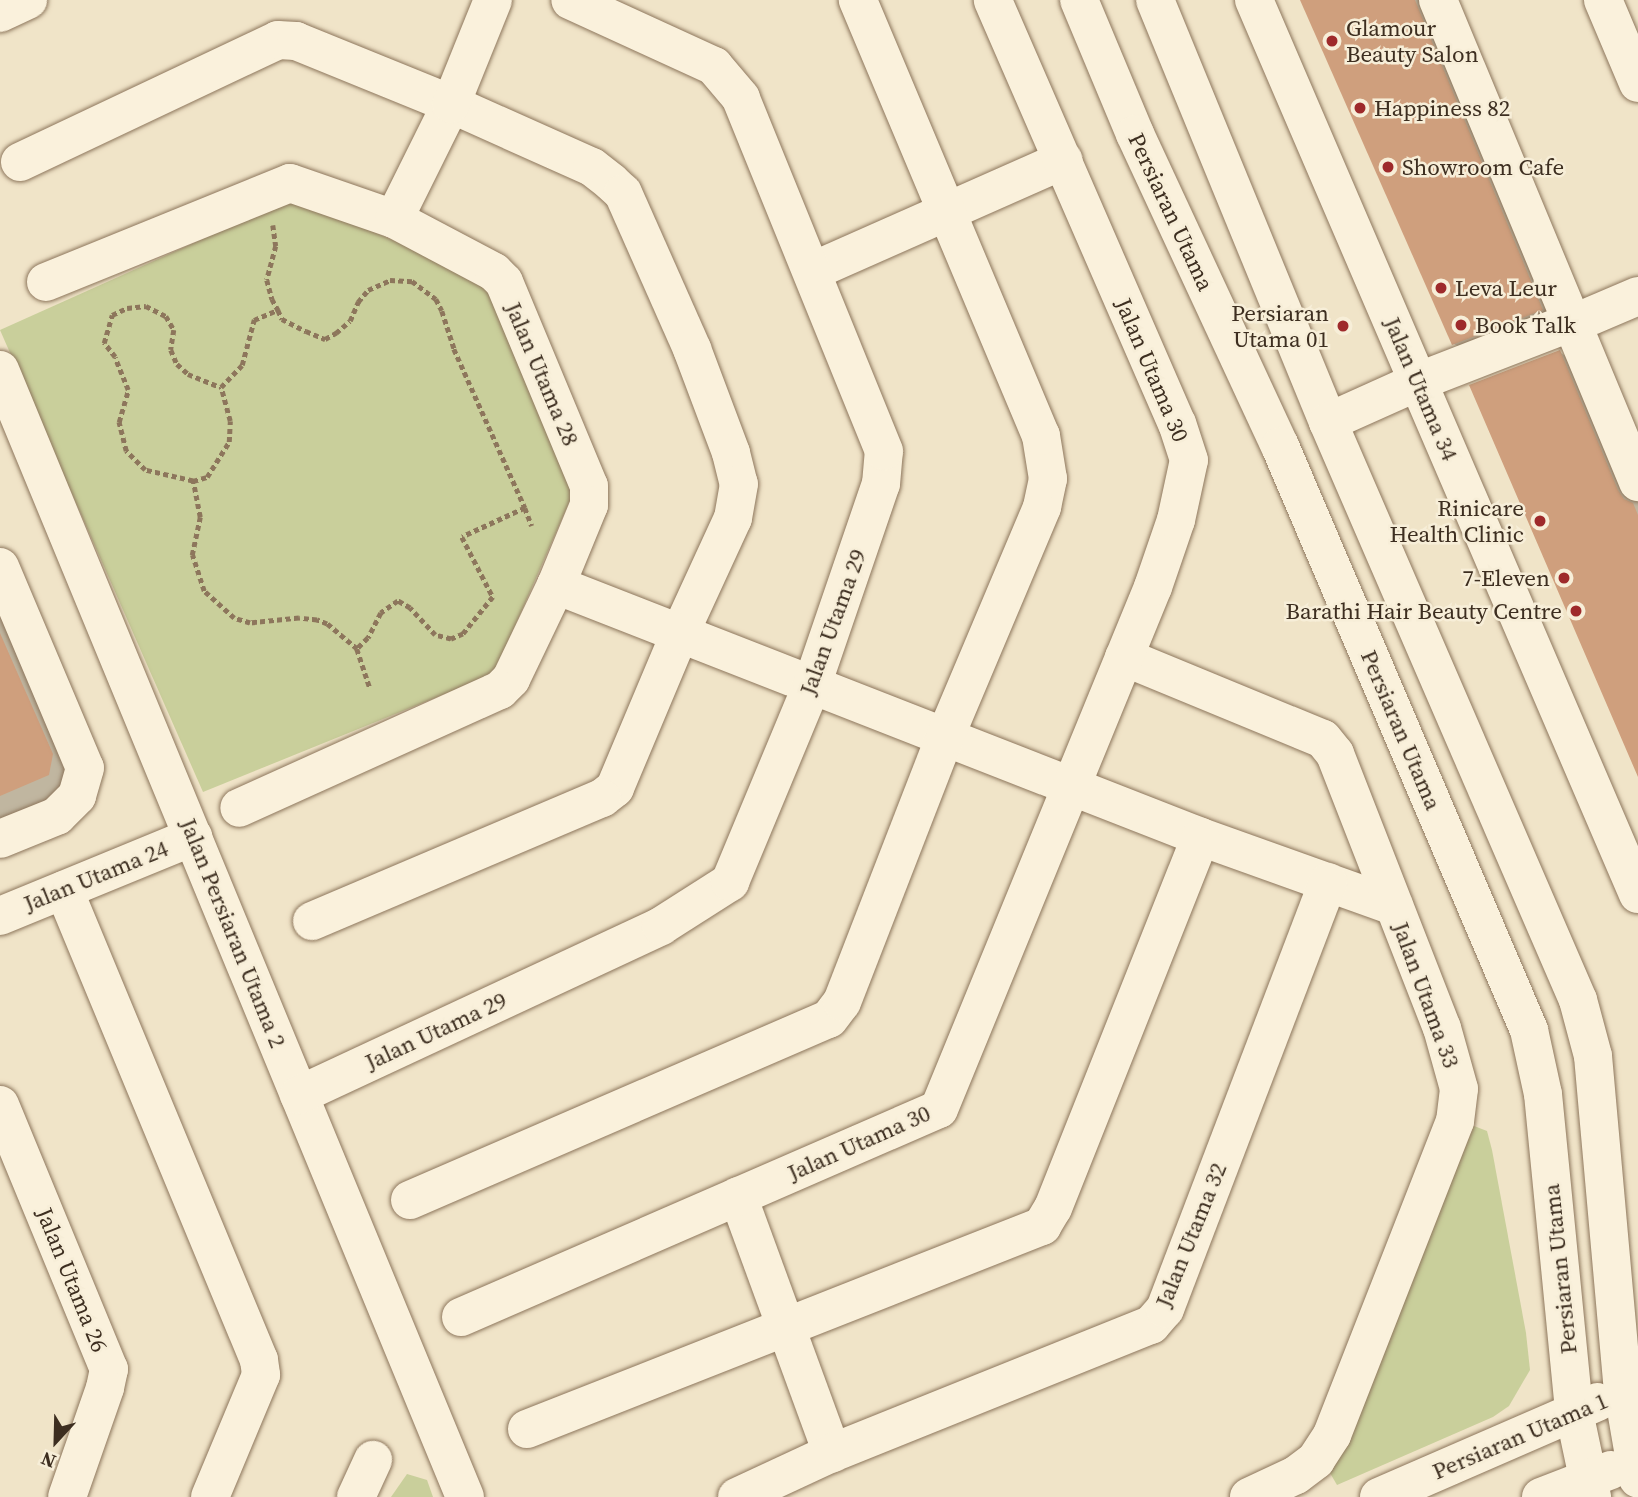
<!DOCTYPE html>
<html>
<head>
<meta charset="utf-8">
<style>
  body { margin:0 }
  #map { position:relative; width:1638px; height:1497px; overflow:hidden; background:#f0e4c8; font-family:"Source Serif 4",serif }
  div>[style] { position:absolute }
  .green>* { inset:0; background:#c9cf9b }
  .shadow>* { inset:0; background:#0003 }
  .building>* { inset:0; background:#cf9f7d }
  .path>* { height:4.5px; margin-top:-2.25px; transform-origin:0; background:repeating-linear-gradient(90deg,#8d765c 0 5px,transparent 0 8.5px) }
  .roads { filter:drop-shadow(0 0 2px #8d765c) drop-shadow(0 0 2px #8d765c) }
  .minor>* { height:38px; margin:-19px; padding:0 19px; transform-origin:19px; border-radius:19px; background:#faf1dc }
  .dots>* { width:19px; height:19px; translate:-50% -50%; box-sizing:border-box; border:4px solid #f7eed8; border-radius:50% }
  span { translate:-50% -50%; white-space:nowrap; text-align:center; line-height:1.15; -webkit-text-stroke:5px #f7eed8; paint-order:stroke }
  .poi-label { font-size:23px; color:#3d2e20 }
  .left { translate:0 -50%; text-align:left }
  .right { translate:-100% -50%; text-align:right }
  .street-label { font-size:23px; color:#3d2e20 }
  .north { position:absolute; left:21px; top:1406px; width:70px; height:70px; -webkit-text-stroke:5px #f7eed8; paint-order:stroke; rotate:202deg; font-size:19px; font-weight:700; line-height:28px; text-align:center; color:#3d2e20 }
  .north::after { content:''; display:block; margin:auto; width:24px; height:32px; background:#3d2e20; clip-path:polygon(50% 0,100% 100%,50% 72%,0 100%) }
</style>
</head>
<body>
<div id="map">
  <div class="green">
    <div style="clip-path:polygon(294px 198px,486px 280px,575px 489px,494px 674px,203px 792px,0 330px)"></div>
    <div style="clip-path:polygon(1474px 1126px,1487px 1131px,1492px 1150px,1526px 1333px,1530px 1370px,1509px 1406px,1493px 1417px,1337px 1485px,1330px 1473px)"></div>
    <div style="clip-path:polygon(407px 1474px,427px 1480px,433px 1497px,391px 1497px)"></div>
  </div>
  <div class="shadow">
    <div style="clip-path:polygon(1302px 0,1437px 0,1573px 327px,1485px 362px,1454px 344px)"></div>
    <div style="clip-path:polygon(1559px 352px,1590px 370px,1638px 485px,1638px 773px)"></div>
    <div style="clip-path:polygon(0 582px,80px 793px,0 827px)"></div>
  </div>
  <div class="building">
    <div style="clip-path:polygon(1300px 0,1415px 0,1543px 310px,1452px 345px)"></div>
    <div style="clip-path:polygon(1560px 350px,1618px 490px,1624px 499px,1633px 503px,1638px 515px,1638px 777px,1469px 385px)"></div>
    <div style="clip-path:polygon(0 633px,53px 754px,49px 775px,0 796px)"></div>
  </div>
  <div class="path">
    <div style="left:273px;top:225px;width:21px;rotate:82deg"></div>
    <div style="left:276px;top:246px;width:35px;rotate:105deg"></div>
    <div style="left:267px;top:280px;width:20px;rotate:75deg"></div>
    <div style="left:272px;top:299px;width:13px;rotate:61deg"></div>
    <div style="left:278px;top:310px;width:10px;rotate:66deg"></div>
    <div style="left:282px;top:319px;width:27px;rotate:27deg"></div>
    <div style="left:306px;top:331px;width:21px;rotate:23deg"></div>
    <div style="left:325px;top:339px;width:13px;rotate:-29deg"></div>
    <div style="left:336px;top:333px;width:18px;rotate:-41deg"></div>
    <div style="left:350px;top:321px;width:21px;rotate:-67deg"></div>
    <div style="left:358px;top:302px;width:16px;rotate:-50deg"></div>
    <div style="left:368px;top:290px;width:24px;rotate:-24deg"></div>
    <div style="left:390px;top:280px;width:22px;rotate:3deg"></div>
    <div style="left:412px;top:281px;width:30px;rotate:37deg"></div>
    <div style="left:436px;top:299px;width:13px;rotate:63deg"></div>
    <div style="left:442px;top:311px;width:40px;rotate:72deg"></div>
    <div style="left:454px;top:349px;width:174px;rotate:65.9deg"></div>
    <div style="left:525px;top:508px;width:69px;rotate:155.3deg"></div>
    <div style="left:462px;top:537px;width:68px;rotate:62.7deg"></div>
    <div style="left:493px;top:597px;width:48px;rotate:129deg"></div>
    <div style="left:463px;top:634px;width:13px;rotate:157deg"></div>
    <div style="left:451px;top:639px;width:16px;rotate:-166deg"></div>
    <div style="left:435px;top:635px;width:37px;rotate:-133deg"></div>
    <div style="left:410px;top:608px;width:14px;rotate:-150deg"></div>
    <div style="left:398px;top:601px;width:21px;rotate:145deg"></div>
    <div style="left:381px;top:613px;width:28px;rotate:117deg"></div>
    <div style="left:368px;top:638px;width:16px;rotate:135deg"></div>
    <div style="left:357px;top:649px;width:39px;rotate:-140deg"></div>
    <div style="left:327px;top:624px;width:11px;rotate:-158deg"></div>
    <div style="left:317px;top:620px;width:18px;rotate:-174deg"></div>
    <div style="left:299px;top:618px;width:49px;rotate:174.2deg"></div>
    <div style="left:250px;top:623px;width:17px;rotate:-163deg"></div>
    <div style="left:234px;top:618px;width:40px;rotate:-138deg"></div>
    <div style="left:204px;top:591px;width:38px;rotate:-108deg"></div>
    <div style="left:192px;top:555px;width:39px;rotate:-78deg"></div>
    <div style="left:200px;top:517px;width:37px;rotate:-101deg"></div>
    <div style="left:193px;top:481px;width:15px;rotate:-16deg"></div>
    <div style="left:207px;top:477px;width:41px;rotate:-57.8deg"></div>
    <div style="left:229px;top:442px;width:21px;rotate:-87deg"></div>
    <div style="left:230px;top:421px;width:35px;rotate:-105deg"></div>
    <div style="left:221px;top:387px;width:30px;rotate:-46deg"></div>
    <div style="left:242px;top:365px;width:47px;rotate:-75.1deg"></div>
    <div style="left:254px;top:320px;width:26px;rotate:-23deg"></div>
    <div style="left:193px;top:481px;width:49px;rotate:-167.1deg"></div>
    <div style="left:145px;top:470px;width:27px;rotate:-135deg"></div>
    <div style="left:126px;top:451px;width:30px;rotate:-104deg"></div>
    <div style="left:119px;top:422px;width:33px;rotate:-74deg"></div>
    <div style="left:128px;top:390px;width:35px;rotate:-112deg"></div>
    <div style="left:115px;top:357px;width:18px;rotate:-128deg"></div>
    <div style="left:104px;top:343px;width:29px;rotate:-74deg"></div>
    <div style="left:112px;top:315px;width:17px;rotate:-25deg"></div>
    <div style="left:127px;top:308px;width:19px;rotate:-6deg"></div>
    <div style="left:146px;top:306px;width:22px;rotate:27deg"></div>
    <div style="left:166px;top:316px;width:16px;rotate:60deg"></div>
    <div style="left:174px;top:330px;width:20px;rotate:99deg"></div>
    <div style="left:171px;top:350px;width:15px;rotate:67deg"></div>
    <div style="left:177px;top:364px;width:15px;rotate:42deg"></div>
    <div style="left:188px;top:374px;width:35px;rotate:22deg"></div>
    <div style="left:525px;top:508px;width:19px;rotate:69deg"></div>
    <div style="left:357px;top:649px;width:41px;rotate:71.6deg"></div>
  </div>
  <div class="roads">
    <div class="minor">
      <div style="left:1079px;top:0;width:145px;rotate:67.3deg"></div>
      <div style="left:1135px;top:134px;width:344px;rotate:65.1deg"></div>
      <div style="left:1280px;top:446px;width:635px;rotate:66.91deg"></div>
      <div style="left:1529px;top:1030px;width:66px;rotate:77.7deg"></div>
      <div style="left:1543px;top:1094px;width:320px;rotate:84.4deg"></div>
      <div style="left:1574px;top:1412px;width:87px;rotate:78deg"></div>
      <div style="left:1155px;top:0;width:456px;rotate:67.7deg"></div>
      <div style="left:1328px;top:422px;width:630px;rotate:66.61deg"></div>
      <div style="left:1578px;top:1000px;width:58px;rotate:75deg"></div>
      <div style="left:1593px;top:1056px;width:337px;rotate:84.9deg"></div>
      <div style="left:1623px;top:1392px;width:88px;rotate:80.2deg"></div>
      <div style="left:1254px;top:0;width:973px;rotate:66.76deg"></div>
      <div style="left:1438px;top:0;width:522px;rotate:67.46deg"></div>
      <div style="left:1603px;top:0;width:90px;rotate:67.1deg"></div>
      <div style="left:0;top:13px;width:31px;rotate:-25deg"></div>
      <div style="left:20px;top:162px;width:285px;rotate:-25.3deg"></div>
      <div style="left:278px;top:40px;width:18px;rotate:3deg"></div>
      <div style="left:296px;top:41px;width:167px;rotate:22.1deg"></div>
      <div style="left:451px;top:104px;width:154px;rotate:24.1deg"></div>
      <div style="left:592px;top:167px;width:24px;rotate:38deg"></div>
      <div style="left:611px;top:182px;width:16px;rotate:43deg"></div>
      <div style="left:623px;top:193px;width:171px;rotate:66.1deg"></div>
      <div style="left:692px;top:349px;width:111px;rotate:69.4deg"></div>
      <div style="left:731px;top:453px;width:32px;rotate:76deg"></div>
      <div style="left:739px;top:484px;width:35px;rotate:100deg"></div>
      <div style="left:733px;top:518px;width:127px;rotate:114.7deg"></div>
      <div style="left:680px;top:633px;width:168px;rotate:112.8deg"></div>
      <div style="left:615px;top:788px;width:16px;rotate:142deg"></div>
      <div style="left:602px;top:798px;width:315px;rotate:157deg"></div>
      <div style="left:394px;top:219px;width:128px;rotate:-63.6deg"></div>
      <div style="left:451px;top:104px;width:112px;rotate:-68deg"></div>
      <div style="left:813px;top:271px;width:274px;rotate:-23.9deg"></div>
      <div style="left:46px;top:282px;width:263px;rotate:-22.1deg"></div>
      <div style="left:290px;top:183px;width:110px;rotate:19.1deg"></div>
      <div style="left:394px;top:219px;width:113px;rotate:27.9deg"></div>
      <div style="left:494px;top:272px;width:14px;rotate:45deg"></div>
      <div style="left:504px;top:282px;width:221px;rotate:67.4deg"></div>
      <div style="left:589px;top:486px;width:19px;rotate:90deg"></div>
      <div style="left:589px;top:505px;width:87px;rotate:112.4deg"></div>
      <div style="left:556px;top:585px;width:104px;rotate:115.6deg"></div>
      <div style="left:511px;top:679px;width:16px;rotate:135deg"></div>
      <div style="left:500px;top:690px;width:286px;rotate:155.7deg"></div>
      <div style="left:1591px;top:316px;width:51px;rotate:-23.1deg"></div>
      <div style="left:0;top:370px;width:1219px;rotate:67.58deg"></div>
      <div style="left:1328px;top:422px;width:98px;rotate:-24.2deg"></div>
      <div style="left:1417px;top:382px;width:166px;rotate:-21.2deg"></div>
      <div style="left:0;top:567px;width:218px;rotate:67.1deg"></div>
      <div style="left:85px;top:768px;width:29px;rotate:106deg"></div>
      <div style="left:77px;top:796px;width:28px;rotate:135deg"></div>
      <div style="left:57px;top:816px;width:61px;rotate:158deg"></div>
      <div style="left:556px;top:585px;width:692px;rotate:21.34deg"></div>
      <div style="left:1201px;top:837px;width:205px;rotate:19.7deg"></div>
      <div style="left:1124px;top:657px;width:215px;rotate:22.4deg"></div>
      <div style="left:1323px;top:739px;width:19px;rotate:51deg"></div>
      <div style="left:1335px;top:754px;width:294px;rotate:68.7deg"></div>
      <div style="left:1442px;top:1028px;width:63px;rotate:74.4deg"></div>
      <div style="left:1459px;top:1089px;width:32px;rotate:97deg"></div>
      <div style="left:1455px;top:1121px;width:337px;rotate:111.4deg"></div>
      <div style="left:1332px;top:1435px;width:30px;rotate:123deg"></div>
      <div style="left:1316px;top:1460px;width:25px;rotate:143deg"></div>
      <div style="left:1296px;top:1475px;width:52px;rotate:154.9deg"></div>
      <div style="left:64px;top:890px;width:509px;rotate:67.47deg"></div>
      <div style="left:259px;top:1360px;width:15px;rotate:82deg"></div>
      <div style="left:261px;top:1375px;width:132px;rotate:112.7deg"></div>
      <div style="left:0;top:916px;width:209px;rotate:-22.3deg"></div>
      <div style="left:299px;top:1095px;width:400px;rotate:-25deg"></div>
      <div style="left:661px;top:926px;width:82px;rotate:-32.5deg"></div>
      <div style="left:730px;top:882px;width:213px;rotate:-67.4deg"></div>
      <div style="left:812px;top:685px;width:213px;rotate:-71.1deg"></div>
      <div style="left:881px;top:484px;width:33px;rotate:-85deg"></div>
      <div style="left:884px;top:451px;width:381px;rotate:-112.1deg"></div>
      <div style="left:741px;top:98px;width:42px;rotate:-130.2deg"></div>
      <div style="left:714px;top:66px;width:158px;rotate:-155.4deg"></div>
      <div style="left:0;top:1105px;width:286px;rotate:67.6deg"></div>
      <div style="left:109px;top:1369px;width:19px;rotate:102deg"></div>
      <div style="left:105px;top:1388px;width:115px;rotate:109.2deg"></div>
      <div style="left:738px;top:1196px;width:274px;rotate:69.9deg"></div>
      <div style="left:410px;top:1200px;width:456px;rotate:-23.4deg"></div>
      <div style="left:829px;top:1019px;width:21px;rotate:-53deg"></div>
      <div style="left:842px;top:1002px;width:284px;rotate:-68.8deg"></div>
      <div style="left:945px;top:737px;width:250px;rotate:-67.1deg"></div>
      <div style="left:1042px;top:507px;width:29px;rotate:-78deg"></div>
      <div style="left:1048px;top:479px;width:44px;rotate:-99.2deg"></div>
      <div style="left:1041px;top:436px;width:473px;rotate:-112.8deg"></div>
      <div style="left:461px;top:1317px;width:521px;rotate:-23.52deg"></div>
      <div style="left:939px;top:1109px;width:564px;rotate:-67.71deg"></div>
      <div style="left:1153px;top:587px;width:71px;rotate:-71.1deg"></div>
      <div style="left:1176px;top:520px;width:61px;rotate:-77.8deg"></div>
      <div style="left:1189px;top:460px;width:38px;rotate:-108deg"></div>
      <div style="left:1177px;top:424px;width:462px;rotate:-113.5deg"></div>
      <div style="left:527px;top:1429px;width:554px;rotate:-21.51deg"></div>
      <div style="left:1042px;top:1226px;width:21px;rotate:-59deg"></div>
      <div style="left:1053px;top:1208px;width:399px;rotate:-68.3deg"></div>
      <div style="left:356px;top:1497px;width:41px;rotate:-65.3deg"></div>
      <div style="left:737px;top:1497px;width:105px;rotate:-24.9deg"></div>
      <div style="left:832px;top:1453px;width:344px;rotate:-21.9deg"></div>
      <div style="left:1151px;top:1325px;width:21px;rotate:-49deg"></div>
      <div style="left:1165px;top:1309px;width:457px;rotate:-69.1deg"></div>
      <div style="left:1379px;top:1497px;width:238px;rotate:-23.5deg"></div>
      <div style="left:1541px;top:1497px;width:75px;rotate:-21.1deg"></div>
    </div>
  </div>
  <div class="dots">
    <div style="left:1332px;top:41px;background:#9e2a2b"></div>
    <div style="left:1360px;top:108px;background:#9e2a2b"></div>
    <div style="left:1388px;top:167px;background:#9e2a2b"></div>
    <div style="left:1441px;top:288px;background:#9e2a2b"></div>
    <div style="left:1461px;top:325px;background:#9e2a2b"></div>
    <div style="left:1343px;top:326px;background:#9e2a2b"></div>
    <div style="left:1540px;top:521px;background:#9e2a2b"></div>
    <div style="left:1564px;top:578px;background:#9e2a2b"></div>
    <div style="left:1576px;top:611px;background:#9e2a2b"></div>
  </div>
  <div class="poi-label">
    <span class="left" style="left:1346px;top:41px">Glamour<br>Beauty Salon</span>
    <span class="left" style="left:1374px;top:108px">Happiness 82</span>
    <span class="left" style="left:1402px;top:167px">Showroom Cafe</span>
    <span class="left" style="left:1455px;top:288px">Leva Leur</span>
    <span class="right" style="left:1329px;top:326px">Persiaran<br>Utama 01</span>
    <span class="left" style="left:1475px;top:325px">Book Talk</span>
    <span class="right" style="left:1524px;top:521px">Rinicare<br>Health Clinic</span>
    <span class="right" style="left:1550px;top:578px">7-Eleven</span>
    <span class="right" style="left:1562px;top:611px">Barathi Hair Beauty Centre</span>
  </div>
  <div class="street-label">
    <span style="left:1171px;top:212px;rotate:65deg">Persiaran Utama</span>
    <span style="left:1152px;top:370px;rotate:67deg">Jalan Utama 30</span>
    <span style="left:542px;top:374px;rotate:67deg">Jalan Utama 28</span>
    <span style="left:1421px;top:389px;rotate:67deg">Jalan Utama 34</span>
    <span style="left:833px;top:622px;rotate:-70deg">Jalan Utama 29</span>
    <span style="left:1401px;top:730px;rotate:67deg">Persiaran Utama</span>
    <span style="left:96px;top:876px;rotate:-22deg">Jalan Utama 24</span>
    <span style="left:233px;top:933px;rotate:68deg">Jalan Persiaran Utama 2</span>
    <span style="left:1426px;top:995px;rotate:70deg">Jalan Utama 33</span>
    <span style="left:436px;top:1031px;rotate:-25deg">Jalan Utama 29</span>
    <span style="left:859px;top:1143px;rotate:-24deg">Jalan Utama 30</span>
    <span style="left:1191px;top:1235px;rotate:-68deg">Jalan Utama 32</span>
    <span style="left:1560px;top:1269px;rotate:-96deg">Persiaran Utama</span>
    <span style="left:72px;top:1280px;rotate:68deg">Jalan Utama 26</span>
    <span style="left:1520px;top:1436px;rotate:-23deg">Persiaran Utama 1</span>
  </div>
  <div class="north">N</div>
</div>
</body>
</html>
